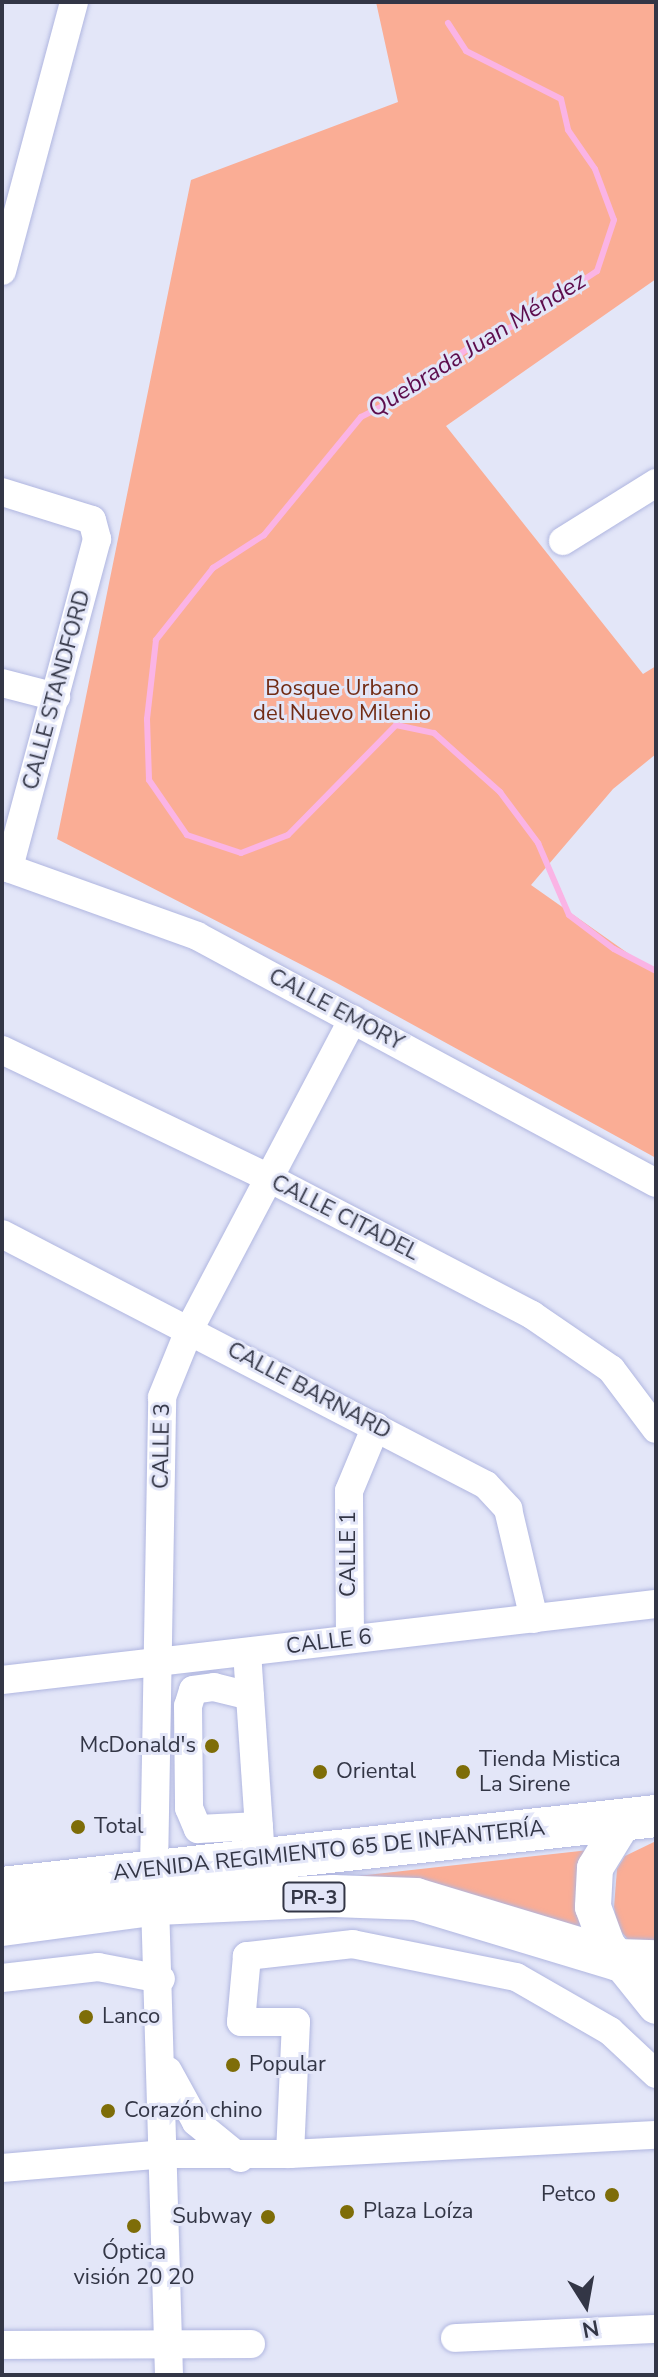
<!DOCTYPE html>
<html>
<head>
<meta charset="utf-8">
<style>
  body { margin:0 }
  #map { position:relative; width:658px; height:2377px; overflow:hidden; background:#e3e6f8; font-family:"Nunito Sans",sans-serif }
  div>[style] { position:absolute }
  .green>* { inset:0; background:#faad95 }
  .stream>* { height:6px; margin:-3px; padding:0 3px; transform-origin:3px; border-radius:3px; background:#fab4e5 }
  .roads { filter:drop-shadow(0 0 2px #b0b6e0) drop-shadow(0 0 2px #b0b6e0) }
  .minor>* { height:28px; margin:-14px; padding:0 14px; transform-origin:14px; border-radius:14px; background:#fff }
  .major>* { height:36px; margin:-18px; padding:0 18px; transform-origin:18px; border-radius:18px; background:#fff }
  .highway>* { height:42px; margin:-21px; padding:0 21px; transform-origin:21px; border-radius:21px; background:#fff }
  .dots>* { width:22px; height:22px; translate:-50% -50%; box-sizing:border-box; border:4px solid #e3e6f8; border-radius:50% }
  span { translate:-50% -50%; white-space:nowrap; text-align:center; line-height:1.15; -webkit-text-stroke:6px #e3e6f8; paint-order:stroke }
  .shield-label span { padding:2px 6px; background:#e3e6f8; border:2px solid; border-radius:6px; -webkit-text-stroke-width:0 }
  .shield-label { font-size:20px; color:#333646; font-weight:700 }
  .park-label { font-size:22px; color:#712b14 }
  .street-label { font-size:22px; color:#333646 }
  .poi-label { font-size:22px; color:#333646 }
  .right { translate:-100% -50%; text-align:right }
  .left { translate:0 -50%; text-align:left }
  .water-label { font-size:24px; color:#5d0d4d; font-style:italic }
  .frame { position:absolute; inset:0; border:4px solid #333646; pointer-events:none }
  .north { position:absolute; left:546px; top:2265px; width:80px; height:80px; -webkit-text-stroke:6px #e3e6f8; paint-order:stroke; rotate:169deg; font-size:22px; font-weight:700; line-height:32px; text-align:center; color:#333646 }
  .north::after { content:''; display:block; margin:auto; width:28px; height:36px; background:#333646; clip-path:polygon(50% 0,100% 100%,50% 72%,0 100%) }
</style>
</head>
<body>
<div id="map">
  <div class="green">
    <div style="clip-path:polygon(376px 2px,656px 2px,656px 279px,446px 426px,643px 674px,656px 666px,656px 754px,613px 789px,531px 885px,656px 973px,656px 1158px,335px 982px,57px 839px,191px 180px,398px 102px)"></div>
    <div style="clip-path:polygon(656px 1841px,656px 1949px,633px 1945px,618px 1928px,614px 1907px,617px 1869px,625px 1856px)"></div>
    <div style="clip-path:polygon(589px 1850px,591px 1935px,331px 1879px)"></div>
  </div>
  <div class="stream">
    <div style="left:448px;top:23px;width:33px;rotate:57deg"></div>
    <div style="left:466px;top:51px;width:106px;rotate:26.8deg"></div>
    <div style="left:561px;top:99px;width:32px;rotate:77deg"></div>
    <div style="left:568px;top:130px;width:47px;rotate:55.3deg"></div>
    <div style="left:595px;top:169px;width:54px;rotate:69.6deg"></div>
    <div style="left:614px;top:220px;width:54px;rotate:108.4deg"></div>
    <div style="left:597px;top:271px;width:94px;rotate:146.3deg"></div>
    <div style="left:519px;top:323px;width:58px;rotate:153.4deg"></div>
    <div style="left:467px;top:349px;width:78px;rotate:143.9deg"></div>
    <div style="left:404px;top:395px;width:48px;rotate:152.9deg"></div>
    <div style="left:361px;top:417px;width:153px;rotate:129.4deg"></div>
    <div style="left:264px;top:535px;width:61px;rotate:147.1deg"></div>
    <div style="left:213px;top:568px;width:92px;rotate:128.4deg"></div>
    <div style="left:156px;top:640px;width:80px;rotate:96.5deg"></div>
    <div style="left:147px;top:719px;width:61px;rotate:88.1deg"></div>
    <div style="left:149px;top:780px;width:67px;rotate:55.4deg"></div>
    <div style="left:187px;top:835px;width:57px;rotate:18.4deg"></div>
    <div style="left:241px;top:853px;width:50px;rotate:-21deg"></div>
    <div style="left:288px;top:835px;width:154px;rotate:-45.5deg"></div>
    <div style="left:396px;top:725px;width:39px;rotate:12deg"></div>
    <div style="left:434px;top:733px;width:89px;rotate:41.8deg"></div>
    <div style="left:500px;top:792px;width:64px;rotate:53.3deg"></div>
    <div style="left:538px;top:843px;width:78px;rotate:66.7deg"></div>
    <div style="left:569px;top:915px;width:56px;rotate:37.1deg"></div>
    <div style="left:614px;top:949px;width:47px;rotate:27.6deg"></div>
  </div>
  <div class="roads">
    <div class="minor">
      <div style="left:2px;top:271px;width:278px;rotate:-75deg"></div>
      <div style="left:2px;top:492px;width:94px;rotate:17.3deg"></div>
      <div style="left:92px;top:520px;width:20px;rotate:75deg"></div>
      <div style="left:97px;top:539px;width:341px;rotate:105deg"></div>
      <div style="left:563px;top:541px;width:110px;rotate:-31.9deg"></div>
      <div style="left:2px;top:683px;width:56px;rotate:14.5deg"></div>
      <div style="left:2px;top:866px;width:207px;rotate:19.7deg"></div>
      <div style="left:197px;top:936px;width:521px;rotate:28.29deg"></div>
      <div style="left:2px;top:1050px;width:296px;rotate:25.6deg"></div>
      <div style="left:269px;top:1178px;width:297px;rotate:27.5deg"></div>
      <div style="left:532px;top:1315px;width:96px;rotate:34.4deg"></div>
      <div style="left:611px;top:1369px;width:75px;rotate:53.1deg"></div>
      <div style="left:2px;top:1234px;width:545px;rotate:27.41deg"></div>
      <div style="left:486px;top:1485px;width:33px;rotate:47deg"></div>
      <div style="left:508px;top:1509px;width:113px;rotate:76.7deg"></div>
      <div style="left:350px;top:1639px;width:148px;rotate:-90.4deg"></div>
      <div style="left:349px;top:1491px;width:70px;rotate:-67.4deg"></div>
      <div style="left:247px;top:1652px;width:190px;rotate:86.1deg"></div>
      <div style="left:2px;top:1680px;width:658px;rotate:-6.63deg"></div>
      <div style="left:250px;top:1696px;width:37px;rotate:-166deg"></div>
      <div style="left:214px;top:1687px;width:21px;rotate:172deg"></div>
      <div style="left:193px;top:1690px;width:17px;rotate:107deg"></div>
      <div style="left:188px;top:1706px;width:102px;rotate:89.4deg"></div>
      <div style="left:189px;top:1808px;width:23px;rotate:67deg"></div>
      <div style="left:198px;top:1829px;width:61px;rotate:-2.8deg"></div>
      <div style="left:2px;top:1978px;width:97px;rotate:-6.5deg"></div>
      <div style="left:98px;top:1967px;width:64px;rotate:10.8deg"></div>
      <div style="left:168px;top:2071px;width:58px;rotate:61.2deg"></div>
      <div style="left:196px;top:2122px;width:57px;rotate:39.3deg"></div>
      <div style="left:656px;top:2074px;width:63px;rotate:-136.9deg"></div>
      <div style="left:610px;top:2031px;width:108px;rotate:-150.1deg"></div>
      <div style="left:516px;top:1977px;width:166px;rotate:-168.6deg"></div>
      <div style="left:353px;top:1944px;width:107px;rotate:173.5deg"></div>
      <div style="left:247px;top:1956px;width:66px;rotate:95.2deg"></div>
      <div style="left:241px;top:2022px;width:55px"></div>
      <div style="left:296px;top:2022px;width:132px;rotate:92.6deg"></div>
      <div style="left:290px;top:2154px;width:366px;rotate:-3deg"></div>
      <div style="left:2px;top:2168px;width:164px;rotate:-4.9deg"></div>
      <div style="left:165px;top:2154px;width:125px"></div>
      <div style="left:455px;top:2338px;width:201px;rotate:-2.6deg"></div>
      <div style="left:2px;top:2345px;width:249px;rotate:-0.2deg"></div>
      <div style="left:169px;top:2375px;width:505px;rotate:-91.7deg"></div>
      <div style="left:154px;top:1870px;width:473px;rotate:-89deg"></div>
      <div style="left:162px;top:1397px;width:74px;rotate:-67.9deg"></div>
      <div style="left:190px;top:1328px;width:349px;rotate:-62.2deg"></div>
    </div>
    <div class="major">
      <div style="left:625px;top:1819px;width:57px;rotate:121.5deg"></div>
      <div style="left:595px;top:1868px;width:39px;rotate:93deg"></div>
      <div style="left:593px;top:1907px;width:40px;rotate:69.8deg"></div>
      <div style="left:607px;top:1945px;width:78px;rotate:51.2deg"></div>
    </div>
    <div class="highway">
      <div style="left:2px;top:1888px;width:658px;rotate:-6.28deg"></div>
      <div style="left:2px;top:1925px;width:156px;rotate:-7.7deg"></div>
      <div style="left:157px;top:1904px;width:176px;rotate:-2.6deg"></div>
      <div style="left:333px;top:1896px;width:83px;rotate:2.1deg"></div>
      <div style="left:416px;top:1899px;width:211px;rotate:16.8deg"></div>
      <div style="left:618px;top:1960px;width:38px;rotate:2deg"></div>
    </div>
  </div>
  <div class="dots">
    <div style="left:212px;top:1746px;background:#7e6d08"></div>
    <div style="left:320px;top:1772px;background:#7e6d08"></div>
    <div style="left:463px;top:1772px;background:#7e6d08"></div>
    <div style="left:78px;top:1827px;background:#7e6d08"></div>
    <div style="left:86px;top:2017px;background:#7e6d08"></div>
    <div style="left:233px;top:2065px;background:#7e6d08"></div>
    <div style="left:108px;top:2111px;background:#7e6d08"></div>
    <div style="left:612px;top:2195px;background:#7e6d08"></div>
    <div style="left:347px;top:2212px;background:#7e6d08"></div>
    <div style="left:268px;top:2217px;background:#7e6d08"></div>
    <div style="left:134px;top:2226px;background:#7e6d08"></div>
  </div>
  <div class="shield-label">
    <span style="left:314px;top:1897px">PR-3</span>
  </div>
  <div class="park-label">
    <span style="left:342px;top:701px">Bosque Urbano<br>del Nuevo Milenio</span>
  </div>
  <div class="street-label">
    <span style="left:57px;top:690px;rotate:-75deg">CALLE STANDFORD</span>
    <span style="left:336px;top:1010px;rotate:28deg">CALLE EMORY</span>
    <span style="left:345px;top:1218px;rotate:27deg">CALLE CITADEL</span>
    <span style="left:309px;top:1391px;rotate:28deg">CALLE BARNARD</span>
    <span style="left:162px;top:1446px;rotate:-89deg">CALLE 3</span>
    <span style="left:349px;top:1554px;rotate:-90deg">CALLE 1</span>
    <span style="left:329px;top:1642px;rotate:-7deg">CALLE 6</span>
    <span style="left:329px;top:1851px;rotate:-6deg">AVENIDA REGIMIENTO 65 DE INFANTERÍA</span>
  </div>
  <div class="poi-label">
    <span class="right" style="left:196px;top:1746px">McDonald's</span>
    <span class="left" style="left:479px;top:1772px">Tienda Mistica<br>La Sirene</span>
    <span class="left" style="left:336px;top:1772px">Oriental</span>
    <span class="left" style="left:94px;top:1827px">Total</span>
    <span class="left" style="left:102px;top:2017px">Lanco</span>
    <span class="left" style="left:249px;top:2065px">Popular</span>
    <span class="left" style="left:124px;top:2111px">Corazón chino</span>
    <span class="right" style="left:596px;top:2195px">Petco</span>
    <span class="left" style="left:363px;top:2212px">Plaza Loíza</span>
    <span class="right" style="left:252px;top:2217px">Subway</span>
    <span style="left:134px;top:2265px">Óptica<br>visión 20 20</span>
  </div>
  <div class="water-label">
    <span style="left:477px;top:345px;rotate:-32deg">Quebrada Juan Méndez</span>
  </div>
  <div class="frame"></div>
  <div class="north">N</div>
</div>
</body>
</html>
